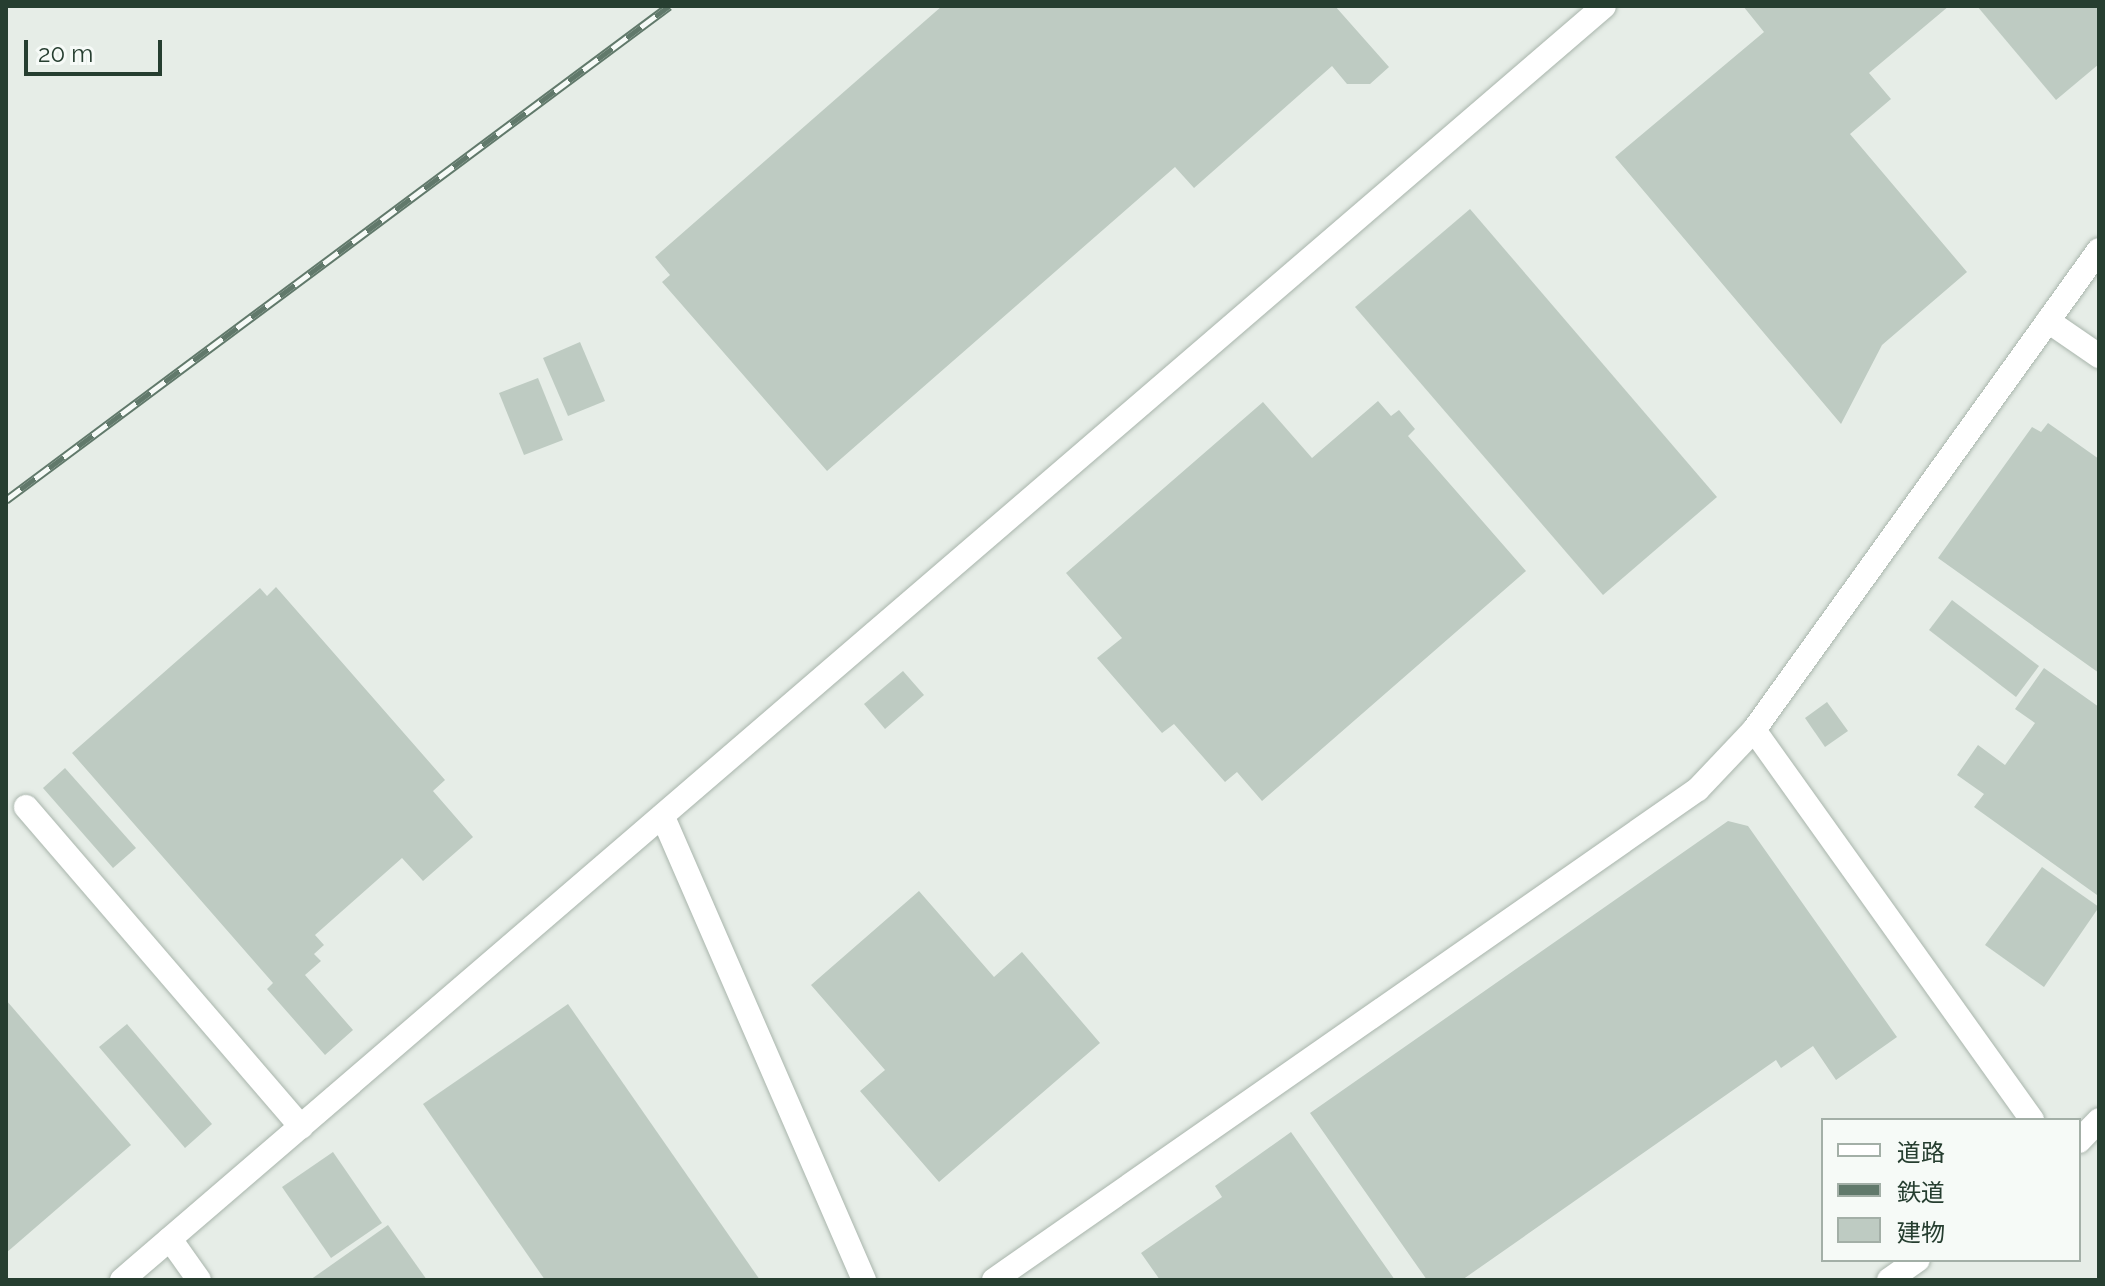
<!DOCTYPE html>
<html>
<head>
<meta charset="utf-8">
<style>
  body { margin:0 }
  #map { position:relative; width:2105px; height:1286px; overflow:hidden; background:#e6ede7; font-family:Raleway,"Noto Sans JP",sans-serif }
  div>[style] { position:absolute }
  .building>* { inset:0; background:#becbc2 }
  .roads { filter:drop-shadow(0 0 2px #a9b5ac) drop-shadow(0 0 2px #a9b5ac) }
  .service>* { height:24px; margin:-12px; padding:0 12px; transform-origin:12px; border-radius:12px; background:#fff }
  .minor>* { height:24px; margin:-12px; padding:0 12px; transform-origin:12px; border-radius:12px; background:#fff }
  .rail>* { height:9px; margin-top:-4.5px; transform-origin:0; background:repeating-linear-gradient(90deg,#f6faf7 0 18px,#61796b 0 36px); box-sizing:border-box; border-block:2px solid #61796b }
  span { translate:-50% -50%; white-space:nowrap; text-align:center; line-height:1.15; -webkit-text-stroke:6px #f6faf7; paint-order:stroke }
  .frame { position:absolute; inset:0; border:8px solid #263e30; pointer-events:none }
  .legend { position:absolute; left:1821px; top:1118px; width:260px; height:144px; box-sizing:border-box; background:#f6faf7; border:2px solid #a3afa7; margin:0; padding:10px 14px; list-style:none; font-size:24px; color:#263e30 }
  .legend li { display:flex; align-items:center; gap:16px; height:40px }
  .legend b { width:40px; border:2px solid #a3afa7 }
  .scale { position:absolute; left:24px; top:40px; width:138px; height:36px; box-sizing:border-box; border:4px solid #263e30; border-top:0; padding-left:10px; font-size:24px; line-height:28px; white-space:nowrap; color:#263e30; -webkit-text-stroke:6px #f6faf7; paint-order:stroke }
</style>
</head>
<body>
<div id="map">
  <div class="building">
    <div style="clip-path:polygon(942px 6px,1335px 6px,1389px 67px,1370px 84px,1347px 84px,1332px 66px,1194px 188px,1175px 167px,827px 471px,662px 282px,670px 275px,655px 257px)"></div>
    <div style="clip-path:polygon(1743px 6px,1949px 6px,1869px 73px,1891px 99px,1850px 134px,1967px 272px,1882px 345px,1841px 424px,1615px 157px,1764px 32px)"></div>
    <div style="clip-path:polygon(1977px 6px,2099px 6px,2099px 64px,2056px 100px)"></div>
    <div style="clip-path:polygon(1470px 209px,1717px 497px,1603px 595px,1355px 307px)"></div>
    <div style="clip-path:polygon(580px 342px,605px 401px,568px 416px,543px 358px)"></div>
    <div style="clip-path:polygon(538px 378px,563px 440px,524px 455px,499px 393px)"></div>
    <div style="clip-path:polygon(1378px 401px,1391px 416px,1399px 410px,1415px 429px,1408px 436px,1526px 571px,1262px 801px,1237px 772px,1225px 782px,1174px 724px,1162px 733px,1097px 658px,1122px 638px,1066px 573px,1263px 402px,1312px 458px)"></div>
    <div style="clip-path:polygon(2048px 423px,2099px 459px,2099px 673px,1938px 558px,2032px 427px,2041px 432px)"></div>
    <div style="clip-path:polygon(276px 587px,445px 780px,433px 791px,473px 837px,423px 881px,402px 858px,315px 935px,324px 945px,314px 954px,321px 961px,305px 975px,353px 1030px,325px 1055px,267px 989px,273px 983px,72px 753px,260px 588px,267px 596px)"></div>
    <div style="clip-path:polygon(1952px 600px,2039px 666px,2016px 697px,1929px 630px)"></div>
    <div style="clip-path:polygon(2044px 668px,2099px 707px,2097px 895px,1974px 807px,1984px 794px,1957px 775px,1978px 745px,2005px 765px,2035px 723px,2015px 709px)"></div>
    <div style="clip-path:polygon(903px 671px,924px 695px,885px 729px,864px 704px)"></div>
    <div style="clip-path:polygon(1827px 702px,1848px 731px,1825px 747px,1805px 718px)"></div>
    <div style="clip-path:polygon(65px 768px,136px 848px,113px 868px,43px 788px)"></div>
    <div style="clip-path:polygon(1728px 821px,1748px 826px,1897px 1037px,1836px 1080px,1813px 1046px,1781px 1068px,1776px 1060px,1462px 1280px,1427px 1280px,1310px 1113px)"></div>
    <div style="clip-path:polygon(2042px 867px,2099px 907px,2044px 987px,1985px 945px)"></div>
    <div style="clip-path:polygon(919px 891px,994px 977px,1022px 952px,1100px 1043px,939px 1182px,860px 1091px,885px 1070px,811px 985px)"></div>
    <div style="clip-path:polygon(6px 1000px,131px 1145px,6px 1253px)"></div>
    <div style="clip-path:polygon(568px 1004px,760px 1280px,545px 1280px,423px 1104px)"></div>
    <div style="clip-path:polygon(127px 1024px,212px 1124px,185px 1148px,99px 1047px)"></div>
    <div style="clip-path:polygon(1291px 1132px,1395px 1280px,1160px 1280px,1141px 1253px,1222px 1197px,1215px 1186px)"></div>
    <div style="clip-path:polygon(333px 1152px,382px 1223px,331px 1258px,282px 1187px)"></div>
    <div style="clip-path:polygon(388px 1225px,427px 1280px,310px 1280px)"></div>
  </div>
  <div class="roads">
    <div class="service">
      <div style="left:2048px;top:321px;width:62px;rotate:34.5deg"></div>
      <div style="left:26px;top:807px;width:422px;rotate:49.3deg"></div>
      <div style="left:170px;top:1239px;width:50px;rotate:54.7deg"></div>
    </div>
    <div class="minor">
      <div style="left:1754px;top:730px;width:479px;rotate:54.5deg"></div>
      <div style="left:663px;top:817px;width:505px;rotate:66.53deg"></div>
      <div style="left:2079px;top:1141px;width:29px;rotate:-46deg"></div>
      <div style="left:122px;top:1280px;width:1954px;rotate:-40.68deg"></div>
      <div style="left:994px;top:1280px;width:858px;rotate:-34.89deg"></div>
      <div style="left:1698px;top:789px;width:81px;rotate:-46.5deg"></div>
      <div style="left:1754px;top:730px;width:591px;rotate:-54.29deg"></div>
      <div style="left:1889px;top:1280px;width:35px;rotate:-35deg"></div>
    </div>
  </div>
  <div class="rail">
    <div style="left:6px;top:500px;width:827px;rotate:-36.69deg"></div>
  </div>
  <div class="frame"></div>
  <ul class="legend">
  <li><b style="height:10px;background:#fff"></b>道路</li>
  <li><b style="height:10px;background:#61796b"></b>鉄道</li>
  <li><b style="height:22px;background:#becbc2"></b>建物</li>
  </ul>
  <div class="scale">20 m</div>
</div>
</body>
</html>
